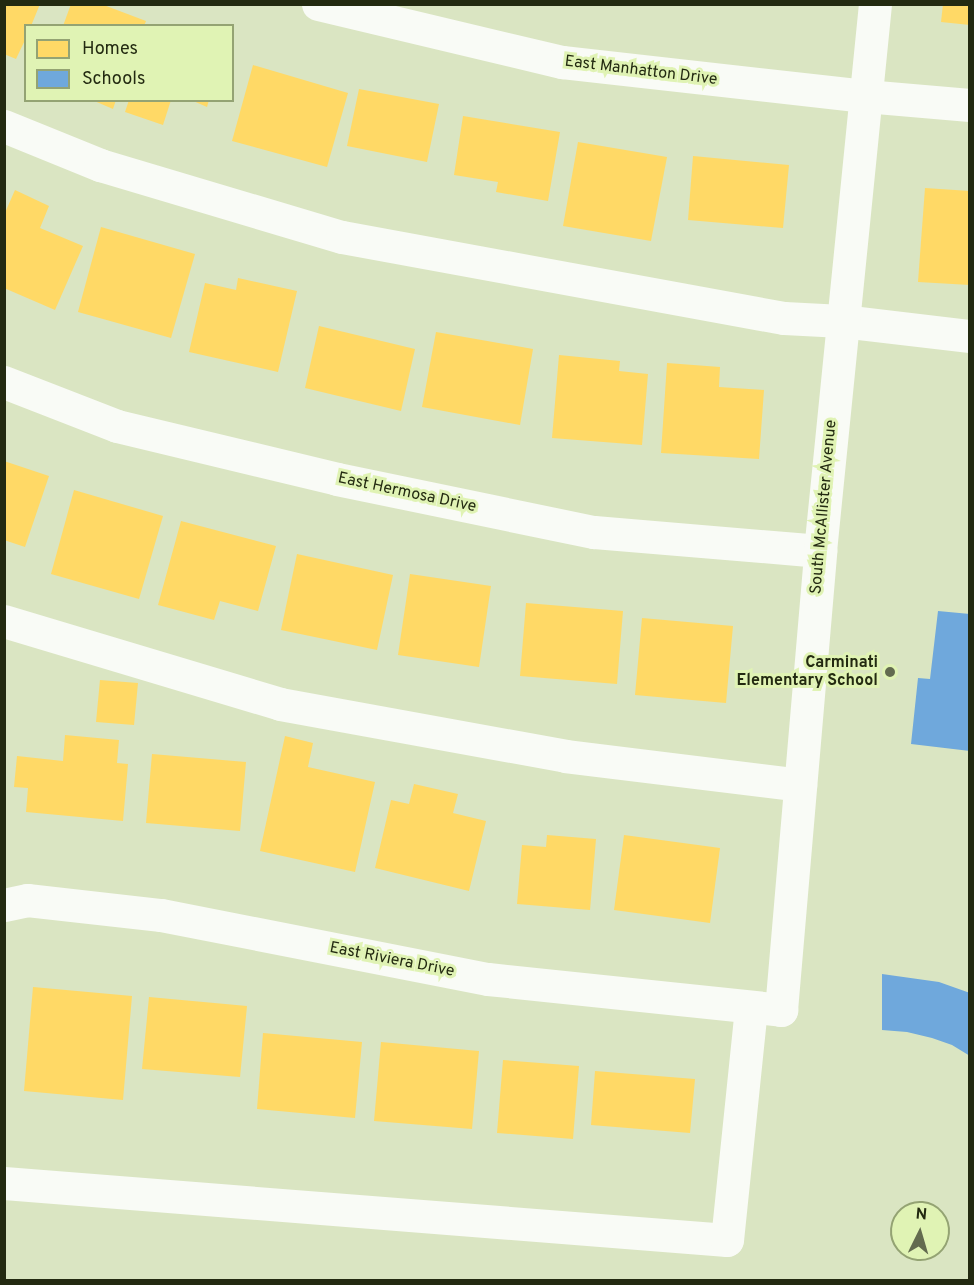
<!DOCTYPE html>
<html>
<head>
<meta charset="utf-8">
<style>
  body { margin:0 }
  #map { position:relative; width:974px; height:1285px; overflow:hidden; background:#dae5c2; font-family:Overpass,sans-serif }
  div>[style] { position:absolute }
  .homes>* { inset:0; background:#ffd966 }
  .schools>* { inset:0; background:#6fa8dc }
  .minor>* { height:33px; margin:-16.5px; padding:0 16.5px; transform-origin:16.5px; border-radius:16.5px; background:#f9fbf6 }
  .dots>* { width:16px; height:16px; translate:-50% -50%; box-sizing:border-box; border:3px solid #e0f3b4; border-radius:50% }
  span { translate:-50% -50%; white-space:nowrap; text-align:center; line-height:1.15; -webkit-text-stroke:6px #e0f3b4; paint-order:stroke }
  .street-label { font-size:16px; color:#232a11 }
  .poi-label { font-size:16px; color:#232a11; font-weight:700 }
  .right { translate:-100% -50%; text-align:right }
  .frame { position:absolute; inset:0; border:6px solid #232a11; pointer-events:none }
  .legend { position:absolute; left:24px; top:24px; width:210px; height:78px; box-sizing:border-box; background:#e0f3b4; border:2px solid #94a373; margin:0; padding:8px 10px; list-style:none; font-size:18px; color:#232a11 }
  .legend li { display:flex; align-items:center; gap:12px; height:30px }
  .legend b { width:30px; border:2px solid #94a373 }
  .north { position:absolute; left:890px; top:1201px; width:60px; height:60px; box-sizing:border-box; background:#e0f3b4; border:2px solid #94a373; border-radius:50%; rotate:5deg; font-size:16px; font-weight:700; line-height:24px; text-align:center; color:#232a11 }
  .north::after { content:''; display:block; margin:auto; width:21px; height:27px; background:#636b4f; clip-path:polygon(50% 0,100% 100%,50% 72%,0 100%) }
</style>
</head>
<body>
<div id="map">
  <div class="homes">
    <div style="clip-path:polygon(4px 4px,40px 4px,31px 26px,26px 26px,26px 38px,16px 59px,4px 54px)"></div>
    <div style="clip-path:polygon(71px 4px,101px 4px,146px 21px,144px 26px,63px 26px)"></div>
    <div style="clip-path:polygon(943px 4px,970px 4px,970px 25px,941px 22px)"></div>
    <div style="clip-path:polygon(253px 65px,348px 93px,327px 167px,232px 141px)"></div>
    <div style="clip-path:polygon(359px 89px,439px 104px,427px 162px,347px 146px)"></div>
    <div style="clip-path:polygon(92px 100px,116px 100px,113px 109px)"></div>
    <div style="clip-path:polygon(129px 100px,171px 100px,163px 125px,125px 112px)"></div>
    <div style="clip-path:polygon(191px 100px,209px 100px,207px 107px)"></div>
    <div style="clip-path:polygon(463px 116px,560px 132px,548px 201px,496px 192px,498px 182px,454px 175px)"></div>
    <div style="clip-path:polygon(578px 142px,667px 157px,651px 241px,563px 226px)"></div>
    <div style="clip-path:polygon(693px 156px,789px 165px,783px 228px,688px 220px)"></div>
    <div style="clip-path:polygon(925px 188px,970px 191px,970px 285px,918px 282px)"></div>
    <div style="clip-path:polygon(15px 190px,49px 206px,40px 228px,83px 246px,55px 310px,4px 288px,4px 215px)"></div>
    <div style="clip-path:polygon(101px 227px,195px 254px,171px 338px,78px 312px)"></div>
    <div style="clip-path:polygon(238px 278px,297px 291px,278px 372px,189px 352px,205px 283px,236px 290px)"></div>
    <div style="clip-path:polygon(319px 326px,415px 349px,401px 411px,305px 388px)"></div>
    <div style="clip-path:polygon(436px 332px,533px 349px,520px 425px,422px 407px)"></div>
    <div style="clip-path:polygon(559px 355px,620px 361px,619px 371px,648px 374px,642px 445px,552px 438px)"></div>
    <div style="clip-path:polygon(667px 363px,720px 367px,719px 387px,764px 390px,759px 459px,661px 453px)"></div>
    <div style="clip-path:polygon(4px 461px,49px 476px,25px 547px,4px 540px)"></div>
    <div style="clip-path:polygon(74px 490px,163px 516px,139px 599px,51px 574px)"></div>
    <div style="clip-path:polygon(181px 521px,276px 546px,258px 611px,220px 601px,214px 620px,158px 605px)"></div>
    <div style="clip-path:polygon(297px 554px,393px 575px,377px 650px,281px 630px)"></div>
    <div style="clip-path:polygon(410px 574px,491px 586px,479px 667px,398px 655px)"></div>
    <div style="clip-path:polygon(526px 603px,623px 611px,617px 684px,520px 676px)"></div>
    <div style="clip-path:polygon(642px 618px,733px 626px,726px 703px,635px 695px)"></div>
    <div style="clip-path:polygon(100px 680px,138px 683px,134px 725px,96px 722px)"></div>
    <div style="clip-path:polygon(65px 735px,119px 740px,117px 763px,128px 764px,123px 821px,26px 812px,28px 788px,14px 787px,17px 756px,63px 761px)"></div>
    <div style="clip-path:polygon(285px 736px,313px 743px,308px 767px,375px 782px,355px 872px,260px 851px)"></div>
    <div style="clip-path:polygon(152px 754px,246px 762px,240px 831px,146px 823px)"></div>
    <div style="clip-path:polygon(414px 784px,458px 794px,453px 813px,486px 821px,469px 891px,375px 868px,391px 800px,409px 804px)"></div>
    <div style="clip-path:polygon(547px 835px,596px 839px,590px 910px,517px 904px,522px 845px,546px 847px)"></div>
    <div style="clip-path:polygon(624px 835px,720px 848px,710px 923px,614px 910px)"></div>
    <div style="clip-path:polygon(33px 987px,132px 996px,123px 1100px,24px 1091px)"></div>
    <div style="clip-path:polygon(149px 997px,247px 1006px,240px 1077px,142px 1069px)"></div>
    <div style="clip-path:polygon(263px 1033px,362px 1042px,355px 1118px,257px 1109px)"></div>
    <div style="clip-path:polygon(381px 1042px,479px 1051px,472px 1129px,374px 1121px)"></div>
    <div style="clip-path:polygon(503px 1060px,579px 1066px,573px 1139px,497px 1133px)"></div>
    <div style="clip-path:polygon(595px 1071px,695px 1079px,690px 1133px,591px 1125px)"></div>
  </div>
  <div class="schools">
    <div style="clip-path:polygon(938px 611px,970px 614px,970px 751px,911px 744px,918px 678px,930px 679px)"></div>
    <div style="clip-path:polygon(882px 974px,939px 982px,970px 993px,970px 1056px,952px 1045px,932px 1038px,907px 1032px,882px 1030px)"></div>
  </div>
  <div class="minor">
    <div style="left:318px;top:4px;width:251px;rotate:13.4deg"></div>
    <div style="left:562px;top:62px;width:305px;rotate:6.4deg"></div>
    <div style="left:865px;top:96px;width:105px;rotate:4.9deg"></div>
    <div style="left:4px;top:126px;width:104px;rotate:22.1deg"></div>
    <div style="left:100px;top:165px;width:252px;rotate:16.6deg"></div>
    <div style="left:342px;top:237px;width:449px;rotate:10.4deg"></div>
    <div style="left:784px;top:318px;width:58px;rotate:3deg"></div>
    <div style="left:842px;top:321px;width:129px;rotate:6.7deg"></div>
    <div style="left:4px;top:382px;width:121px;rotate:21.3deg"></div>
    <div style="left:117px;top:426px;width:226px;rotate:13.5deg"></div>
    <div style="left:337px;top:479px;width:262px;rotate:11.7deg"></div>
    <div style="left:594px;top:532px;width:227px;rotate:4.8deg"></div>
    <div style="left:4px;top:621px;width:288px;rotate:16.7deg"></div>
    <div style="left:280px;top:704px;width:290px;rotate:10.3deg"></div>
    <div style="left:565px;top:756px;width:237px;rotate:7deg"></div>
    <div style="left:4px;top:905px;width:24px;rotate:-12deg"></div>
    <div style="left:27px;top:900px;width:135px;rotate:6.4deg"></div>
    <div style="left:161px;top:915px;width:333px;rotate:11.1deg"></div>
    <div style="left:488px;top:979px;width:295px;rotate:6deg"></div>
    <div style="left:781px;top:1010px;width:461px;rotate:-85.1deg"></div>
    <div style="left:820px;top:551px;width:550px;rotate:-84.26deg"></div>
    <div style="left:4px;top:1183px;width:725px;rotate:4.51deg"></div>
    <div style="left:727px;top:1240px;width:233px;rotate:-84.1deg"></div>
  </div>
  <div class="dots">
    <div style="left:890px;top:672px;background:#636b4f"></div>
  </div>
  <div class="street-label">
    <span style="left:641px;top:71px;rotate:7deg">East Manhatton Drive</span>
    <span style="left:407px;top:493px;rotate:12deg">East Hermosa Drive</span>
    <span style="left:824px;top:507px;rotate:-85deg">South McAllister Avenue</span>
    <span style="left:392px;top:960px;rotate:11deg">East Riviera Drive</span>
  </div>
  <div class="poi-label">
    <span class="right" style="left:878px;top:672px">Carminati<br>Elementary School</span>
  </div>
  <div class="frame"></div>
  <ul class="legend">
  <li><b style="height:16px;background:#ffd966"></b>Homes</li>
  <li><b style="height:16px;background:#6fa8dc"></b>Schools</li>
  </ul>
  <div class="north">N</div>
</div>
</body>
</html>
